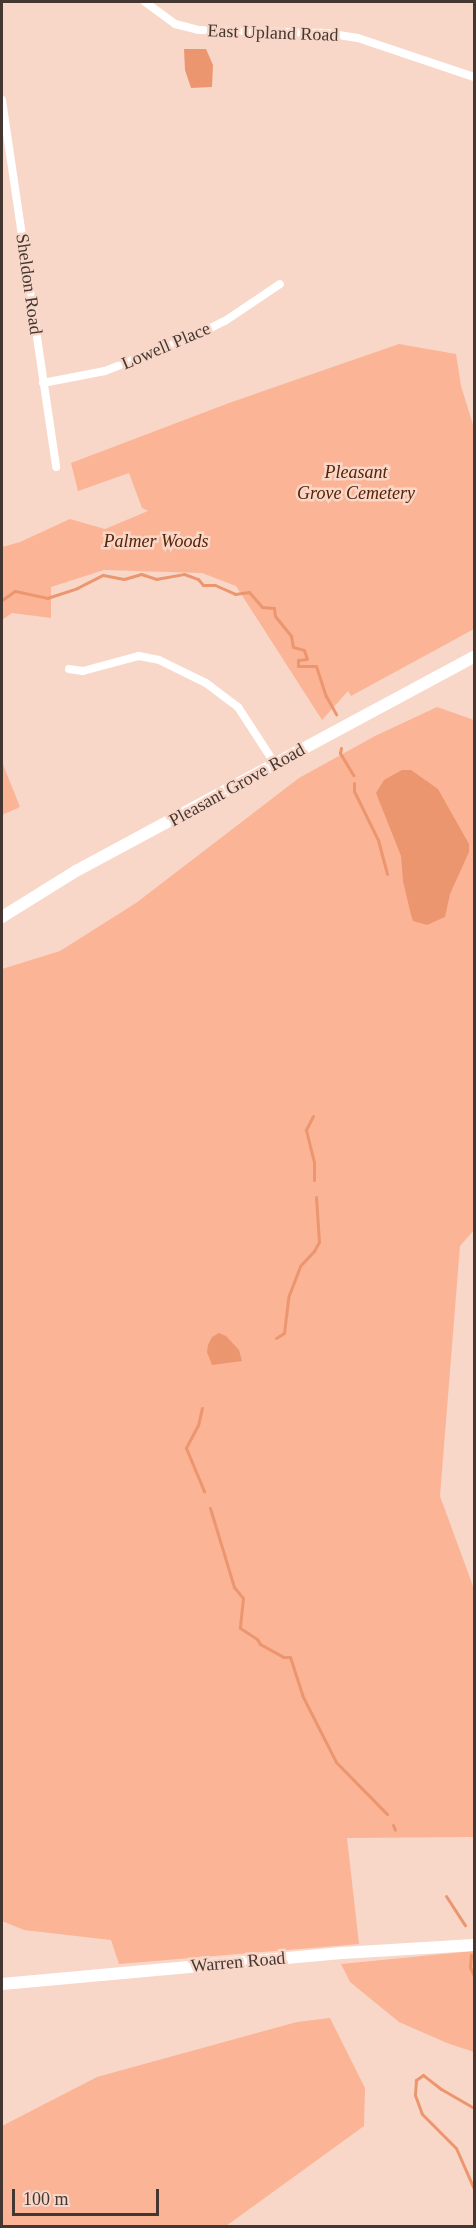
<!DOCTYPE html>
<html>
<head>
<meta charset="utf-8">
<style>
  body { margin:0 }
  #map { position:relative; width:476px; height:2228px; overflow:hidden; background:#f8d7c9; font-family:Georgia,serif }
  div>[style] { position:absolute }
  .green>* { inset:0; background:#fbb495 }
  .water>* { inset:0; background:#ec966f }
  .stream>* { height:3px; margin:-1.5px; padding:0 1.5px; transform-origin:1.5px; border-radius:1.5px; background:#ec966f }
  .street>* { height:8px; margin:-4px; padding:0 4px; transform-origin:4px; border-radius:4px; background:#fff }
  .secondary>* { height:12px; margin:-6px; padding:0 6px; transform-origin:6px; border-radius:6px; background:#fff }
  span { translate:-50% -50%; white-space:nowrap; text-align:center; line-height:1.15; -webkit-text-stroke:5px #f8d7c9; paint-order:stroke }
  .street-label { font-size:18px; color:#443731 }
  .park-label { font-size:18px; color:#582205; font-style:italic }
  .frame { position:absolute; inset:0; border:3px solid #443731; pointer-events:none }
  .scale { position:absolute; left:12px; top:2189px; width:147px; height:27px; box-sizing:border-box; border:3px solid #443731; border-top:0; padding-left:8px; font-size:18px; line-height:21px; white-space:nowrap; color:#443731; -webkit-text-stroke:4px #f8d7c9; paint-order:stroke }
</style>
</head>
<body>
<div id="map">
  <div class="green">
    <div style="clip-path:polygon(399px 344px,456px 354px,461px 386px,474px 428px,474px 629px,351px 696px,348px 691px,322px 720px,236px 586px,202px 573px,104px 570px,51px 587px,51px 618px,12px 613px,2px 620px,2px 547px,20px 542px,70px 519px,105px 529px,148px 511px,142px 508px,129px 473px,78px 491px,71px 463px,229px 403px)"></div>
    <div style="clip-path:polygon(437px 707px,474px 720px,474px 1230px,460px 1246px,440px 1496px,474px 1589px,474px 1837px,347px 1838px,359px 1944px,119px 1964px,111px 1940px,24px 1930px,2px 1921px,2px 969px,60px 951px,136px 903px,299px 778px,375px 736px)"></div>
    <div style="clip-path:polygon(2px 762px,20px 807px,2px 815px)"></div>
    <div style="clip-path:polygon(474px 1951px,474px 2052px,447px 2043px,399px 2022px,350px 1982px,341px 1964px)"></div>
    <div style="clip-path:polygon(330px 2018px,365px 2088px,364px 2126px,226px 2226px,2px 2226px,2px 2126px,97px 2077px,297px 2022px)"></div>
  </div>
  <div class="water">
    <div style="clip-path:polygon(184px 49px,206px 49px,213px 65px,212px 87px,191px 88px,185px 70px)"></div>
    <div style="clip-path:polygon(402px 770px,411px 770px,438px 789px,469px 844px,469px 852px,450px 894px,445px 917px,427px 925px,413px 921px,411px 915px,403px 881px,401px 856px,376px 793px,384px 780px)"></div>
    <div style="clip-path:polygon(219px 1333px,226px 1336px,239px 1350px,242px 1361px,212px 1365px,207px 1352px,208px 1345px,212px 1337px)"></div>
  </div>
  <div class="stream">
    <div style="left:2px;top:600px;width:16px;rotate:-35deg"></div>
    <div style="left:15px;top:591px;width:33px;rotate:12deg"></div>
    <div style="left:47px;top:598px;width:32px;rotate:-18deg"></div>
    <div style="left:77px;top:588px;width:29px;rotate:-27deg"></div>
    <div style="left:103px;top:575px;width:21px;rotate:11deg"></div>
    <div style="left:124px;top:579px;width:18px;rotate:-16deg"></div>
    <div style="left:141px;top:574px;width:16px;rotate:18deg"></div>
    <div style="left:156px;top:579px;width:28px;rotate:-10deg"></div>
    <div style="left:184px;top:574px;width:15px;rotate:20deg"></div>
    <div style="left:198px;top:579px;width:8px;rotate:50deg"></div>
    <div style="left:203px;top:585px;width:12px"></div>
    <div style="left:215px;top:585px;width:22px;rotate:24deg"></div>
    <div style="left:235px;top:594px;width:14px;rotate:-8deg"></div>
    <div style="left:249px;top:592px;width:20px;rotate:49deg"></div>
    <div style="left:262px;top:607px;width:12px;rotate:5deg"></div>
    <div style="left:274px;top:608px;width:8px;rotate:83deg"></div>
    <div style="left:275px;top:616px;width:26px;rotate:51deg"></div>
    <div style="left:291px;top:636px;width:11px;rotate:80deg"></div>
    <div style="left:293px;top:647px;width:11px;rotate:15deg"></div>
    <div style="left:304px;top:650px;width:9px;rotate:72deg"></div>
    <div style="left:307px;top:659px;width:9px;rotate:174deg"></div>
    <div style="left:298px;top:660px;width:6px;rotate:90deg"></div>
    <div style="left:298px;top:666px;width:18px"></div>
    <div style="left:316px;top:666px;width:32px;rotate:72deg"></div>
    <div style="left:326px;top:696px;width:21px;rotate:61deg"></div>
    <div style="left:341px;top:748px;width:5px;rotate:101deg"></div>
    <div style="left:340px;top:753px;width:26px;rotate:59deg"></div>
    <div style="left:354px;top:783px;width:8px;rotate:90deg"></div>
    <div style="left:354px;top:791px;width:55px;rotate:63.9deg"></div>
    <div style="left:378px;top:840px;width:35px;rotate:75deg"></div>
    <div style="left:313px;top:1116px;width:16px;rotate:117deg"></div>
    <div style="left:306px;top:1130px;width:33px;rotate:76deg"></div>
    <div style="left:314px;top:1162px;width:18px;rotate:90deg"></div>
    <div style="left:276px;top:1338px;width:9px;rotate:-32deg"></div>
    <div style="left:284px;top:1333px;width:38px;rotate:-83deg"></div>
    <div style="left:289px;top:1295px;width:31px;rotate:-69deg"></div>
    <div style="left:300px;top:1266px;width:21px;rotate:-47deg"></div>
    <div style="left:314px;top:1251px;width:10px;rotate:-61deg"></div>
    <div style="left:319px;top:1242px;width:45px;rotate:-93.8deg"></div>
    <div style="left:202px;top:1408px;width:17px;rotate:103deg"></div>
    <div style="left:198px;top:1425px;width:26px;rotate:118deg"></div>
    <div style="left:186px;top:1448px;width:47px;rotate:67.3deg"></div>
    <div style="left:210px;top:1508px;width:83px;rotate:73.1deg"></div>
    <div style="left:234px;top:1587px;width:14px;rotate:51deg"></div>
    <div style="left:243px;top:1598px;width:30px;rotate:96deg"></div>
    <div style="left:240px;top:1628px;width:20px;rotate:33deg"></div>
    <div style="left:257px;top:1639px;width:6px;rotate:59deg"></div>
    <div style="left:260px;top:1644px;width:26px;rotate:29deg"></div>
    <div style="left:283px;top:1657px;width:7px"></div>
    <div style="left:290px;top:1657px;width:40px;rotate:72deg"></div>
    <div style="left:302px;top:1695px;width:75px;rotate:63.1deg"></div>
    <div style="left:336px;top:1762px;width:73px;rotate:45.6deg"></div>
    <div style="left:393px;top:1825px;width:5px;rotate:68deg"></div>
    <div style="left:446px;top:1896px;width:35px;rotate:57deg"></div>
    <div style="left:471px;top:1955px;width:12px;rotate:95deg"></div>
    <div style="left:470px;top:1967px;width:10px;rotate:66deg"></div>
    <div style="left:474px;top:2108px;width:38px;rotate:-150deg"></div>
    <div style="left:441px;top:2089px;width:23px;rotate:-142deg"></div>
    <div style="left:423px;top:2075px;width:9px;rotate:144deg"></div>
    <div style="left:416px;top:2080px;width:15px;rotate:94deg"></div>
    <div style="left:415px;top:2095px;width:20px;rotate:70deg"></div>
    <div style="left:422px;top:2114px;width:48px;rotate:45deg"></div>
    <div style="left:456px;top:2148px;width:45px;rotate:66.3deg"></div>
  </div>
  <div class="street">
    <div style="left:145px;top:2px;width:37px;rotate:36deg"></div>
    <div style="left:175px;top:24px;width:25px;rotate:14deg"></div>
    <div style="left:199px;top:30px;width:127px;rotate:1.4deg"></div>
    <div style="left:326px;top:33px;width:32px;rotate:9deg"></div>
    <div style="left:358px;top:38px;width:122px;rotate:18.6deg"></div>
    <div style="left:2px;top:100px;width:371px;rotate:81.6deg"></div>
    <div style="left:43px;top:383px;width:63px;rotate:-11deg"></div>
    <div style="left:105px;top:371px;width:99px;rotate:-21.4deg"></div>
    <div style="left:197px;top:335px;width:31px;rotate:-27deg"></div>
    <div style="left:225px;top:321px;width:66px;rotate:-33.9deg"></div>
    <div style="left:69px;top:669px;width:14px;rotate:8deg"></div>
    <div style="left:83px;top:671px;width:58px;rotate:-15deg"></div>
    <div style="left:139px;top:656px;width:20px;rotate:11deg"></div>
    <div style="left:159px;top:660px;width:52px;rotate:26.1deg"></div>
    <div style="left:206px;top:683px;width:40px;rotate:37deg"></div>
    <div style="left:238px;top:707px;width:68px;rotate:57deg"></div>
  </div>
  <div class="secondary">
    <div style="left:2px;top:917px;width:87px;rotate:-31.9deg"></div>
    <div style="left:76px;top:871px;width:452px;rotate:-28.3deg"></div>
    <div style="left:2px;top:1984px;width:341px;rotate:-5.2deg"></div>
    <div style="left:342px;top:1953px;width:132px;rotate:-3.5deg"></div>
  </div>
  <div class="street-label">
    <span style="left:273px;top:33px;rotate:2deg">East Upland Road</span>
    <span style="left:29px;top:284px;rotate:82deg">Sheldon Road</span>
    <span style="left:166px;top:346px;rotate:-23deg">Lowell Place</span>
    <span style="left:237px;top:785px;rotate:-29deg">Pleasant Grove Road</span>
    <span style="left:238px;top:1962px;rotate:-5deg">Warren Road</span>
  </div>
  <div class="park-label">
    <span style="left:356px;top:483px">Pleasant<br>Grove Cemetery</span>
    <span style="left:156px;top:541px">Palmer Woods</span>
  </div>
  <div class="frame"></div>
  <div class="scale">100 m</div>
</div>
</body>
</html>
